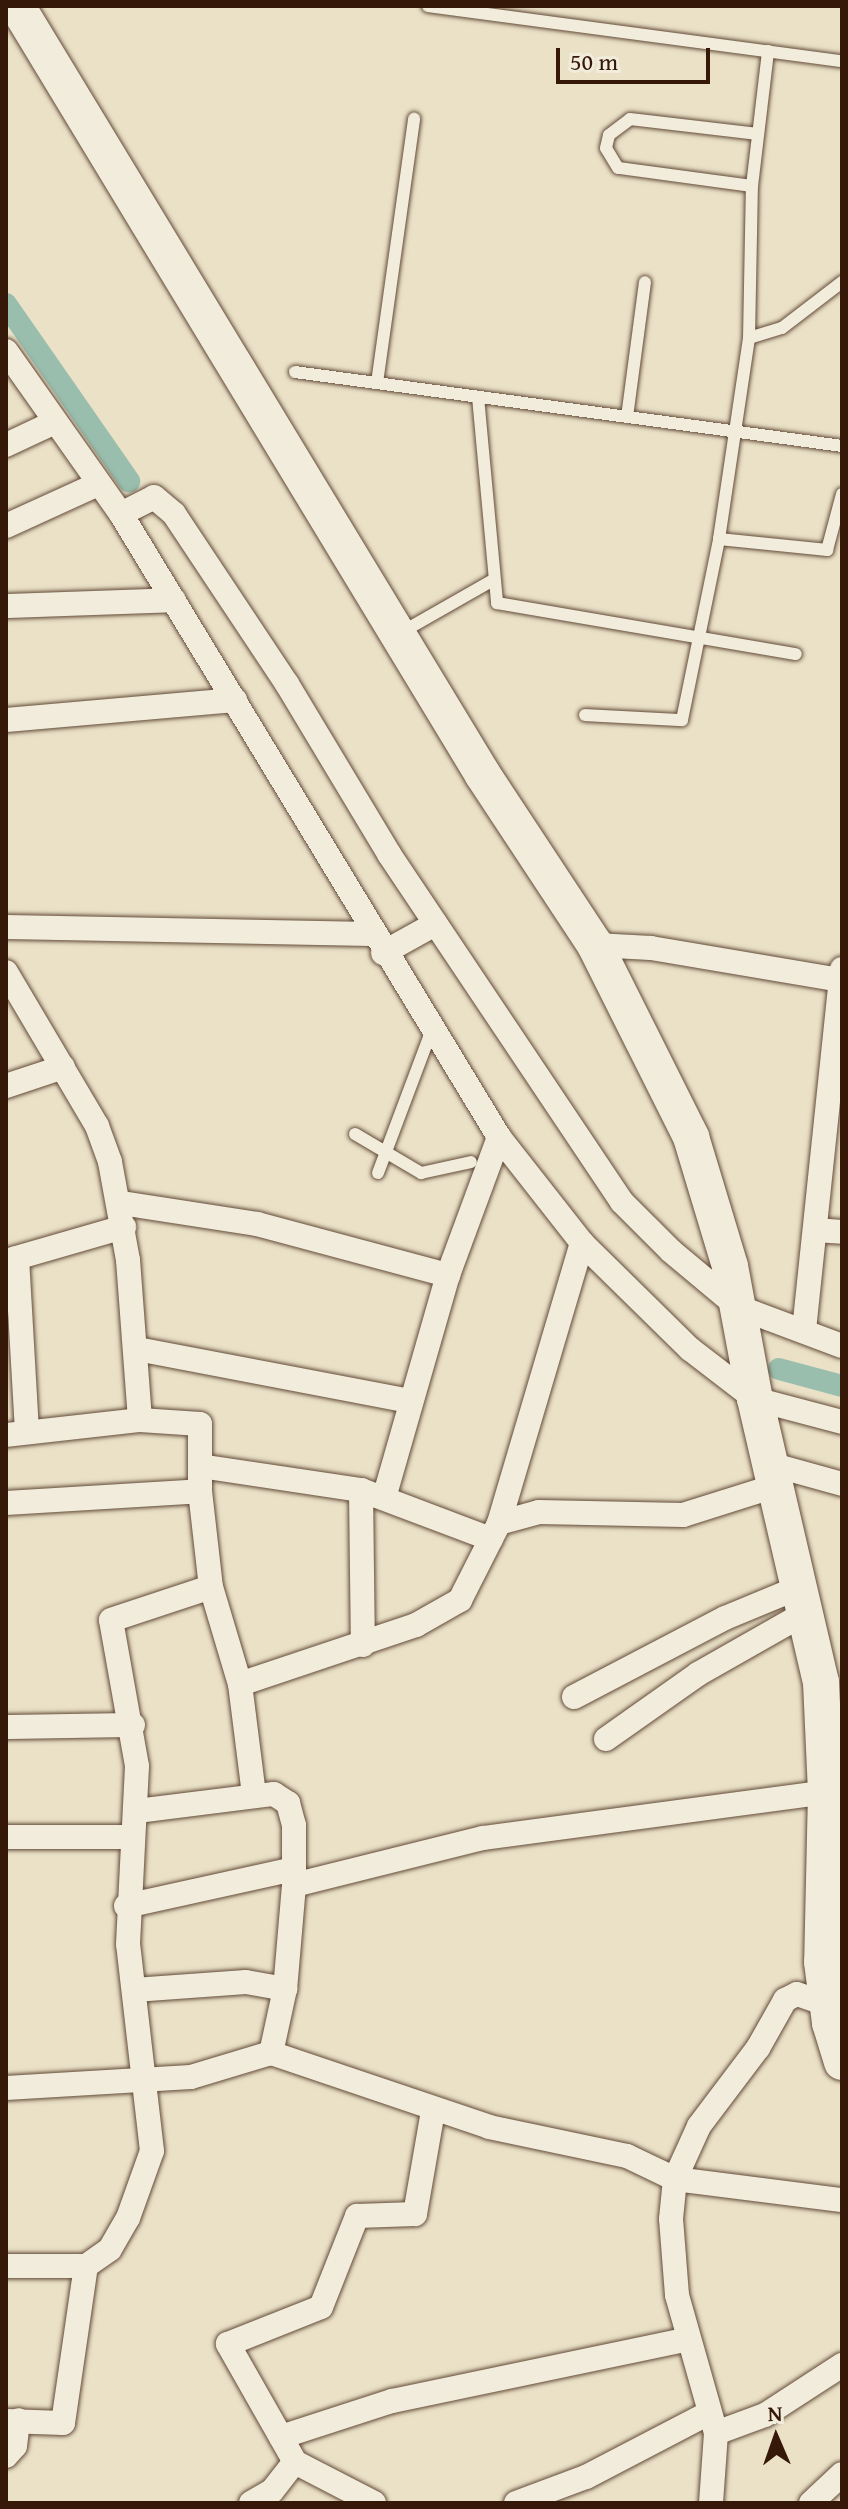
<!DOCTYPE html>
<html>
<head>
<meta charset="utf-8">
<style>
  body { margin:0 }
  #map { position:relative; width:848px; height:2509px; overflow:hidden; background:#eae1c7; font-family:"Gentium Book Plus",serif }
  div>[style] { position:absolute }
  .canal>* { height:22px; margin:-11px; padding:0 11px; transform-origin:11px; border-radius:11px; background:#99beae }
  .roads { filter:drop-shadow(0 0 2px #634a38) drop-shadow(0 0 2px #634a38) }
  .service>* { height:12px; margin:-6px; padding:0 6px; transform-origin:6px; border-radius:6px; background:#f1ecdb }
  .minor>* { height:24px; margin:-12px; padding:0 12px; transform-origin:12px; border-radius:12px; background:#f1ecdb }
  .secondary>* { height:36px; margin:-18px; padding:0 18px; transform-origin:18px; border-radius:18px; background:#f1ecdb }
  span { translate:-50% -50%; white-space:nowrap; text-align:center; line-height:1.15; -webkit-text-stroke:8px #f1ecdb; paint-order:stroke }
  .frame { position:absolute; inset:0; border:8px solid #361808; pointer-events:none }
  .north { position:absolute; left:736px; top:2397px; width:80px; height:80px; -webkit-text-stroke:6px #f1ecdb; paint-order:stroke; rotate:358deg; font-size:22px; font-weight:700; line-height:32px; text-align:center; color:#361808 }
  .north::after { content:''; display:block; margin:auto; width:28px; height:36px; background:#361808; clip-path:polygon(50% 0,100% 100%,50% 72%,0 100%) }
  .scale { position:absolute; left:556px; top:48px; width:154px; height:36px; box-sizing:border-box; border:4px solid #361808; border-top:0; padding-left:10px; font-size:24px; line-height:28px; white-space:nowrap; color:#361808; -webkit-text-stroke:6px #f1ecdb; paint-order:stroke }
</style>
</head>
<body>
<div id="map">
  <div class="canal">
    <div style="left:6px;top:304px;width:216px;rotate:55.2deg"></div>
    <div style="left:779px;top:1369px;width:65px;rotate:15.1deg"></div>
  </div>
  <div class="roads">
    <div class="service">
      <div style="left:428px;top:6px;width:418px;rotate:7.6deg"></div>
      <div style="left:752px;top:186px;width:135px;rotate:-172.3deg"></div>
      <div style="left:618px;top:168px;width:23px;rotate:-121deg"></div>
      <div style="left:606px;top:148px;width:13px;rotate:-77deg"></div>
      <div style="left:609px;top:135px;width:26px;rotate:-37deg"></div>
      <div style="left:630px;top:119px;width:129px;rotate:6.7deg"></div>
      <div style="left:749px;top:338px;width:34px;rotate:-17deg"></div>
      <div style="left:782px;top:328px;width:76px;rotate:-37.5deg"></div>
      <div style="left:295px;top:372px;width:552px;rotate:7.7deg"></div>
      <div style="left:377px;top:383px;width:267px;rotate:-82deg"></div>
      <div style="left:478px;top:397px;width:207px;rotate:84.7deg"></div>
      <div style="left:497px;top:603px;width:303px;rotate:9.7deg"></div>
      <div style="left:627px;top:417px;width:136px;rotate:-82.4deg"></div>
      <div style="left:719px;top:539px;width:109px;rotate:5.8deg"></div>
      <div style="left:827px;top:550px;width:58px;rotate:-75deg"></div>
      <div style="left:402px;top:632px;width:105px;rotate:-29.7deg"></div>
      <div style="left:585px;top:715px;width:97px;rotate:3deg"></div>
      <div style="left:682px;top:720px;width:185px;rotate:-78.4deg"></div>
      <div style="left:719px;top:539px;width:203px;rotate:-81.5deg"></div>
      <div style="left:749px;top:338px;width:152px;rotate:-88.9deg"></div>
      <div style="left:752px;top:186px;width:136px;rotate:-83.2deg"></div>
      <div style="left:355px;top:1134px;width:77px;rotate:30.6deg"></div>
      <div style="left:421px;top:1173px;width:51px;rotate:-12.4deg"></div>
      <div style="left:378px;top:1173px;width:154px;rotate:-69.4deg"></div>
    </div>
    <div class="minor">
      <div style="left:6px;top:351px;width:199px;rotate:54.8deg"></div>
      <div style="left:121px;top:514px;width:37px;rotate:-27deg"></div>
      <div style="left:154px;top:497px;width:26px;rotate:40deg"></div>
      <div style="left:174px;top:514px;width:204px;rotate:56.4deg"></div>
      <div style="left:287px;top:684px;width:198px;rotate:59deg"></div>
      <div style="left:389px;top:854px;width:419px;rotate:56.2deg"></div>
      <div style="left:622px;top:1202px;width:69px;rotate:45deg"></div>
      <div style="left:671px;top:1251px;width:87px;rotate:39.9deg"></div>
      <div style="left:738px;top:1307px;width:111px;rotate:20.6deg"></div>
      <div style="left:6px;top:445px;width:52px;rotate:-25.1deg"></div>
      <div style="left:121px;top:514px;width:729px;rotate:58.75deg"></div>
      <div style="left:499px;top:1137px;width:135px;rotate:51.9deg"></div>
      <div style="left:582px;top:1243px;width:151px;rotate:44.5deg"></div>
      <div style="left:690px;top:1349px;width:82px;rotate:37.6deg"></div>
      <div style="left:755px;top:1399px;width:90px;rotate:14.8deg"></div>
      <div style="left:6px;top:526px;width:101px;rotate:-24.5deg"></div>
      <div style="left:6px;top:606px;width:168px;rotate:-2deg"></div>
      <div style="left:6px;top:720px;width:230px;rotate:-5deg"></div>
      <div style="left:6px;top:927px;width:366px;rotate:1.1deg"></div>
      <div style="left:595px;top:945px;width:56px;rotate:3.1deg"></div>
      <div style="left:651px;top:948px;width:192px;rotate:9.6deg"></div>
      <div style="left:383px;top:953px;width:60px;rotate:-29.1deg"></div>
      <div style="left:6px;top:972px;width:179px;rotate:59.4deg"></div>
      <div style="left:97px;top:1126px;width:38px;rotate:70deg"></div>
      <div style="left:110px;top:1162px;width:100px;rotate:79.6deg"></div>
      <div style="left:128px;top:1260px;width:160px;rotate:85.7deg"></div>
      <div style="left:140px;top:1420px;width:135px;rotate:173.6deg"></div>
      <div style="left:6px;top:1086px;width:60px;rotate:-18.4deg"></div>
      <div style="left:121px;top:1203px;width:138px;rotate:8.8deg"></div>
      <div style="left:257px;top:1224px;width:198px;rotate:15deg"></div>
      <div style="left:815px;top:1230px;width:27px;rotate:4deg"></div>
      <div style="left:17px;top:1258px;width:172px;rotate:86.7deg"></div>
      <div style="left:6px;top:1261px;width:123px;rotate:-16.1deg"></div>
      <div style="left:804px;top:1330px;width:363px;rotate:-84deg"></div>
      <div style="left:137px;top:1349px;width:277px;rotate:10.8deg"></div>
      <div style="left:140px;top:1420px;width:60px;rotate:3.8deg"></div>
      <div style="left:200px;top:1424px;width:67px;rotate:90deg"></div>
      <div style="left:200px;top:1491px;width:97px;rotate:83.5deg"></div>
      <div style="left:211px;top:1587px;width:101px;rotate:73.4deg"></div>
      <div style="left:240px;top:1684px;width:112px;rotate:82.8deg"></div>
      <div style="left:770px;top:1464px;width:75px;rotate:15.5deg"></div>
      <div style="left:200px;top:1466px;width:163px;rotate:8.5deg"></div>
      <div style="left:361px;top:1490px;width:139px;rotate:20.7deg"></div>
      <div style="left:361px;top:1490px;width:155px;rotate:89.3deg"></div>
      <div style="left:384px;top:1498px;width:232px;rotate:-74deg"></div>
      <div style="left:448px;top:1275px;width:147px;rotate:-69.7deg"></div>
      <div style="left:6px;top:1503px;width:194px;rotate:-3.5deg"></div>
      <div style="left:499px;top:1523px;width:41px;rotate:-15.4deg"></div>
      <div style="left:539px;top:1512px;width:144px;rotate:1.2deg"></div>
      <div style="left:683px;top:1515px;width:96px;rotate:-17.5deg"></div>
      <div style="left:240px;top:1684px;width:186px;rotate:-18.5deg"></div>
      <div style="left:416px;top:1625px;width:51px;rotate:-29.6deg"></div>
      <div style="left:460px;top:1600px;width:86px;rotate:-63.1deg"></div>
      <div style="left:499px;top:1523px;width:292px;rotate:-73.5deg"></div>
      <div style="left:574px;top:1697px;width:170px;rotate:-27.6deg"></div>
      <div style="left:725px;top:1618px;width:81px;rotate:-22.5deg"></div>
      <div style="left:6px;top:1727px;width:127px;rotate:-0.9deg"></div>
      <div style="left:606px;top:1739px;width:113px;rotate:-35.2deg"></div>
      <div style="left:698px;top:1674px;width:125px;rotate:-29.6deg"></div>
      <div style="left:137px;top:1811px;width:138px;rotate:-7.1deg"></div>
      <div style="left:274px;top:1794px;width:17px;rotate:33deg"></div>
      <div style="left:288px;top:1803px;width:23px;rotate:75deg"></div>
      <div style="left:294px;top:1825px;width:60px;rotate:90deg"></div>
      <div style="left:294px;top:1885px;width:104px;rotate:94.9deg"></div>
      <div style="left:285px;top:1989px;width:66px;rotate:102.3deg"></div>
      <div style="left:6px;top:1837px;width:124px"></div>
      <div style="left:294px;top:1885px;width:195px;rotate:-14deg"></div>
      <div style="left:483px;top:1838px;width:346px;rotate:-7.6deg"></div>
      <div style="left:126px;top:1906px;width:172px;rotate:-12.4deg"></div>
      <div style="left:134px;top:1990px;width:112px;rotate:-4.1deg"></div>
      <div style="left:246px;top:1982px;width:40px;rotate:10deg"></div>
      <div style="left:6px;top:2088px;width:185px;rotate:-3.4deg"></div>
      <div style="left:191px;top:2077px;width:84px;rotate:-16.7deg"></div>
      <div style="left:271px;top:2053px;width:230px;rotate:18.7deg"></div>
      <div style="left:489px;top:2127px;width:141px;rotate:11.9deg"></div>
      <div style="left:627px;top:2156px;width:53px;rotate:25.6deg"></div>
      <div style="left:675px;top:2179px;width:168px;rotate:7.2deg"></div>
      <div style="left:6px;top:2266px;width:80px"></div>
      <div style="left:86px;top:2266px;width:29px;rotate:-35deg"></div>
      <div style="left:110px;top:2249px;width:36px;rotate:-60deg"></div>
      <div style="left:128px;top:2218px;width:71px;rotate:-70.3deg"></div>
      <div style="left:152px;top:2151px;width:208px;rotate:-96.6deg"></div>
      <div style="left:128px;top:1944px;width:178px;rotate:-87.1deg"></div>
      <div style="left:137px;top:1766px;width:148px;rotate:-100.1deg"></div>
      <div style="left:111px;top:1620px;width:105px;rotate:-18.3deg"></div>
      <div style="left:6px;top:2421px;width:57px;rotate:2deg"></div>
      <div style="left:63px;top:2423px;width:159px;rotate:-81.7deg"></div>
      <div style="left:716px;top:2433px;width:52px;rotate:-20.2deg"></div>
      <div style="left:765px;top:2415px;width:92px;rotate:-33deg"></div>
      <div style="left:281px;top:2437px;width:117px;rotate:-18deg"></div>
      <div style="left:392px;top:2401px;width:299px;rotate:-11.8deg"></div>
      <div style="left:6px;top:2456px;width:13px;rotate:-48deg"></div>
      <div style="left:15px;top:2446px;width:26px;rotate:-83deg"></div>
      <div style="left:251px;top:2503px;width:24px;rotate:-30deg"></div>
      <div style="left:272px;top:2491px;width:37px;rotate:-52deg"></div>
      <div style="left:374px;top:2503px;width:89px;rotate:-152.6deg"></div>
      <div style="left:295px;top:2462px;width:136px;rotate:-119.6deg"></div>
      <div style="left:228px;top:2344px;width:100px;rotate:-21.7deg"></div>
      <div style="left:321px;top:2307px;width:98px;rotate:-68.4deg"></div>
      <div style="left:357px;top:2216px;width:58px;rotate:-2deg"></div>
      <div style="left:415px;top:2214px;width:105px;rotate:-80.1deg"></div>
      <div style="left:516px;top:2503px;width:75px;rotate:-20.4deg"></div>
      <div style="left:586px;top:2477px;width:136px;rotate:-27.5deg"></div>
      <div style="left:711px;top:2503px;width:70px;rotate:-85.9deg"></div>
      <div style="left:716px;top:2433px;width:143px;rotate:-105.8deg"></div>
      <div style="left:677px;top:2295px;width:76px;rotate:-94.5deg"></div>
      <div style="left:671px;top:2219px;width:40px;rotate:-84.3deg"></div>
      <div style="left:675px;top:2179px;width:58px;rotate:-65.6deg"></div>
      <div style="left:699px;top:2126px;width:98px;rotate:-52.9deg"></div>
      <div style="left:758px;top:2048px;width:55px;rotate:-60.6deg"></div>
      <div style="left:785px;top:2000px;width:13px;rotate:-27deg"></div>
      <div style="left:797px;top:1994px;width:31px;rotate:19deg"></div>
      <div style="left:811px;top:2503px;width:42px;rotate:-43.1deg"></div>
    </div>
    <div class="secondary">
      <div style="left:17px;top:6px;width:899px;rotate:58.78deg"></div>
      <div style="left:483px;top:775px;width:204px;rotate:56.6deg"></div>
      <div style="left:595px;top:945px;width:215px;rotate:63.4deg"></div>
      <div style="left:691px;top:1137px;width:135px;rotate:73.2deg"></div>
      <div style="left:730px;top:1266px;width:135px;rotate:79.4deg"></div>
      <div style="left:755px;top:1399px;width:291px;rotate:76.9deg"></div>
      <div style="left:821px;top:1682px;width:110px;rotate:87.4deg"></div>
      <div style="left:826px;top:1792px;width:170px;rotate:91.3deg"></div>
      <div style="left:822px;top:1962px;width:62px;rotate:82.5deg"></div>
      <div style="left:830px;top:2023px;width:41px;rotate:72.9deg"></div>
    </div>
  </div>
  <div class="frame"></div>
  <div class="north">N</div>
  <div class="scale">50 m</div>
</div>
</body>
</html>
